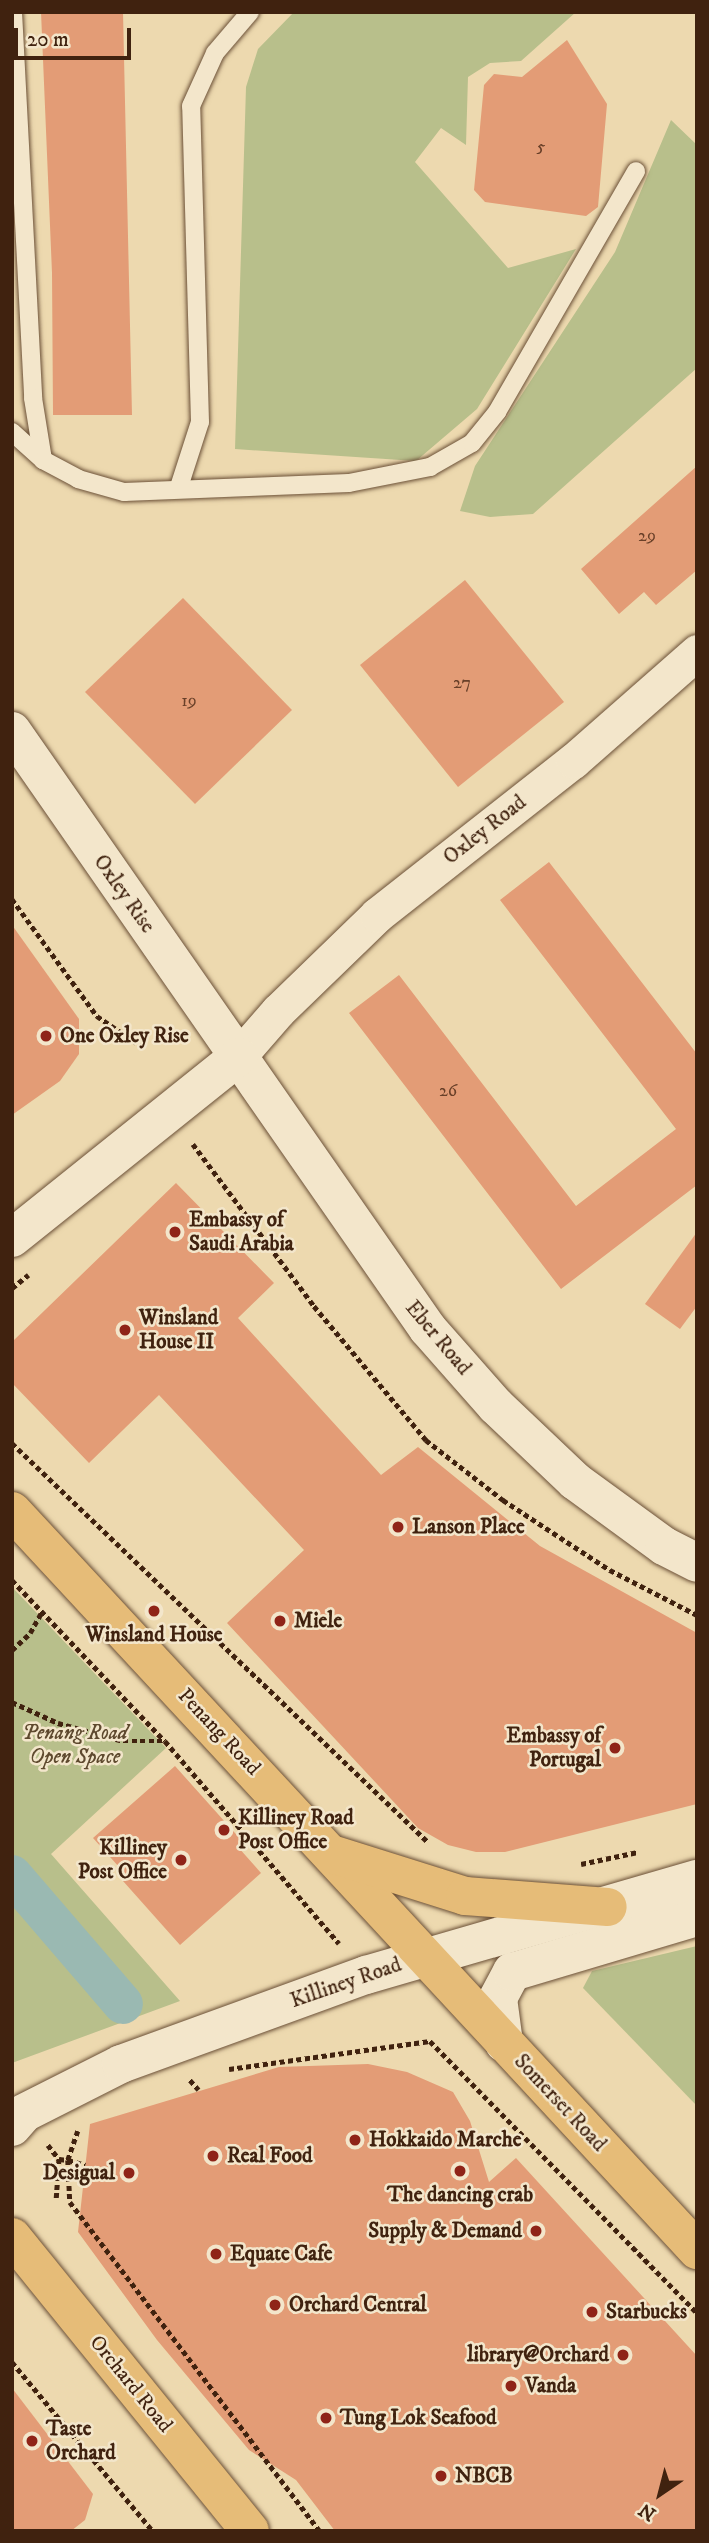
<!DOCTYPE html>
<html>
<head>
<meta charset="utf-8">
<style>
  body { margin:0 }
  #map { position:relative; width:709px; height:2543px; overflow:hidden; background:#edd9af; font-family:"IM FELL DW Pica",serif }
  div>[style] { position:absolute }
  .green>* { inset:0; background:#b8bf8b }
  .canal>* { height:40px; margin:-20px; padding:0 20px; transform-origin:20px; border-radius:20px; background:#9ab9b2 }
  .building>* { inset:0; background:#e39c76 }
  .path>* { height:4.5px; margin-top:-2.25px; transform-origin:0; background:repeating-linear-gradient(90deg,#40220f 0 5px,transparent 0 8.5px) }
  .roads { filter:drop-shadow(0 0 2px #6b5037) drop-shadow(0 0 2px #6b5037) }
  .lane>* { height:18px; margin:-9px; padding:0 9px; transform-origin:9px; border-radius:9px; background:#f3e6cb }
  .street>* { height:35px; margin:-17.5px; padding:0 17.5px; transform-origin:17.5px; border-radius:17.5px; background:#f3e6cb }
  .secondary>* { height:38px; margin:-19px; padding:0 19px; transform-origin:19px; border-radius:19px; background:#f3e6cb }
  .primary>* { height:38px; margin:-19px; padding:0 19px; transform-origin:19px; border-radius:19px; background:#e6bc78 }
  .dots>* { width:19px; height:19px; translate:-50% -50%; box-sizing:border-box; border:4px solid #f3e6cb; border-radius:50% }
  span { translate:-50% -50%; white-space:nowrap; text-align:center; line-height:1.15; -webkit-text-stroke:5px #f3e6cb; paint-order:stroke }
  .number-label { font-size:18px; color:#694029 }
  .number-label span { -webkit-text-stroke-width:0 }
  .street-label { font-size:21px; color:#40220f }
  .poi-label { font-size:21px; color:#40220f; font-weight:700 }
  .left { translate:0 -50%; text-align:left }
  .right { translate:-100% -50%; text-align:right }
  .park-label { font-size:21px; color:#5e492e; font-style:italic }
  .frame { position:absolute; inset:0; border:14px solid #40220f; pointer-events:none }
  .north { position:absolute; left:625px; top:2459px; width:70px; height:70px; -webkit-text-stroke:5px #f3e6cb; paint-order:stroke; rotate:215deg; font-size:19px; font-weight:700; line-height:28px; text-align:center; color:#40220f }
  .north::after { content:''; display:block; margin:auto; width:24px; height:32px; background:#40220f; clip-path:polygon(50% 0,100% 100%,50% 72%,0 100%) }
  .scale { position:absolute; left:14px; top:28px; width:117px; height:32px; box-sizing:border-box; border:4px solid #40220f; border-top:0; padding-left:9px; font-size:21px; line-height:24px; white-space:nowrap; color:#40220f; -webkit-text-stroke:5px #f3e6cb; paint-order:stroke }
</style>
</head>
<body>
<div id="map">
  <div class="green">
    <div style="clip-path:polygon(294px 12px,576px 12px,521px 61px,490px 63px,468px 77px,466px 145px,441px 128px,415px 162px,508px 268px,576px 249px,477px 409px,416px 461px,235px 449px,246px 87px,258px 49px)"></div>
    <div style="clip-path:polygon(671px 120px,697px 145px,697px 368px,533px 514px,490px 517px,460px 511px,475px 466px,615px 252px)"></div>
    <div style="clip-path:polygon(12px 1587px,166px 1748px,51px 1854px,180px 2001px,12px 2063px)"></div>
    <div style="clip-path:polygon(697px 1946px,697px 2106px,583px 1988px,592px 1971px)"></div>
  </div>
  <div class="canal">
    <div style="left:12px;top:1875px;width:170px;rotate:49.3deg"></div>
  </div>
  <div class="building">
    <div style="clip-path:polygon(41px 12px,123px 12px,132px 415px,53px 415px,52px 273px)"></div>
    <div style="clip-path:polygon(567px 40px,607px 104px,598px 207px,586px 216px,485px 202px,474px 190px,484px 85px,494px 74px,522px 77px)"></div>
    <div style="clip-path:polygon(697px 466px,697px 570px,656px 605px,644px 592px,619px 614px,581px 569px)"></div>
    <div style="clip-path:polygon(465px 580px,564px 702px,458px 787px,360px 665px)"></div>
    <div style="clip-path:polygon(183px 598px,292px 710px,195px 804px,85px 692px)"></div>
    <div style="clip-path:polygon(549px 862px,697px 1054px,697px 1185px,561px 1289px,349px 1013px,399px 975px,576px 1206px,676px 1129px,500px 900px)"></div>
    <div style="clip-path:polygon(12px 925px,79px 1019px,79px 1054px,60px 1081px,12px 1115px)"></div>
    <div style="clip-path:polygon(176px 1183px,274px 1283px,238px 1318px,381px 1475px,418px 1447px,540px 1546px,697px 1633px,697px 1804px,505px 1852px,476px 1852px,448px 1845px,418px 1828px,227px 1623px,304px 1550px,159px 1395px,89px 1463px,12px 1383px,12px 1342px)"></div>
    <div style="clip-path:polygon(697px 1232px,697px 1306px,680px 1329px,645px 1304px)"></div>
    <div style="clip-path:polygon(175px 1766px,243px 1842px,238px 1847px,261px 1873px,180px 1945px,123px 1881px,128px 1877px,93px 1838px)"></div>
    <div style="clip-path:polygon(368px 2064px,407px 2072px,453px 2092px,470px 2121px,489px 2182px,516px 2158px,697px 2356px,697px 2531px,335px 2531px,296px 2480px,249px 2450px,157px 2340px,78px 2232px,90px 2124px,279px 2067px)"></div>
    <div style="clip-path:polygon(12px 2388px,93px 2494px,85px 2520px,71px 2531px,12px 2531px)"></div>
  </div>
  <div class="path">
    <div style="left:12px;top:899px;width:145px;rotate:54deg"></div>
    <div style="left:97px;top:1016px;width:57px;rotate:34.2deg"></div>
    <div style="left:193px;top:1144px;width:202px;rotate:53.2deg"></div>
    <div style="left:314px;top:1306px;width:175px;rotate:50.1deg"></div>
    <div style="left:426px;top:1440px;width:98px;rotate:37.9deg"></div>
    <div style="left:503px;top:1500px;width:128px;rotate:33.2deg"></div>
    <div style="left:610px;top:1570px;width:98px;rotate:27.3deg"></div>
    <div style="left:12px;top:1288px;width:21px;rotate:-39deg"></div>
    <div style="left:12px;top:1443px;width:576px;rotate:43.81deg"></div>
    <div style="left:12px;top:1580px;width:222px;rotate:46.5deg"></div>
    <div style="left:165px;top:1741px;width:267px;rotate:49.3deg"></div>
    <div style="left:12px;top:1650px;width:25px;rotate:-43deg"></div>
    <div style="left:30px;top:1633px;width:25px;rotate:-61deg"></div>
    <div style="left:12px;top:1702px;width:51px;rotate:24.5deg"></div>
    <div style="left:58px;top:1723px;width:67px;rotate:15.5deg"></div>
    <div style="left:123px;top:1741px;width:42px"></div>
    <div style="left:581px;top:1864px;width:58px;rotate:-11.9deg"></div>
    <div style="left:229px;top:2069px;width:203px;rotate:-7.9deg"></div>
    <div style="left:430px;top:2041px;width:381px;rotate:45.5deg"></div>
    <div style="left:190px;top:2080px;width:13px;rotate:48deg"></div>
    <div style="left:78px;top:2131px;width:31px;rotate:109deg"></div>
    <div style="left:68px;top:2160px;width:18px;rotate:16deg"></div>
    <div style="left:48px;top:2145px;width:18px;rotate:52deg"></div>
    <div style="left:59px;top:2159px;width:9px;rotate:6deg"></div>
    <div style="left:68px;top:2160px;width:42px;rotate:87.3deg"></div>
    <div style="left:70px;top:2202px;width:413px;rotate:52.8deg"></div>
    <div style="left:56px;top:2198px;width:39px;rotate:-86deg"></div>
    <div style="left:12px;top:2362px;width:220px;rotate:50.2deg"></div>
  </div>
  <div class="roads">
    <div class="lane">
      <div style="left:13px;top:12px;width:387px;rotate:87deg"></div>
      <div style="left:33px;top:398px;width:63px;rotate:80.8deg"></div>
      <div style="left:12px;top:432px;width:42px;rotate:42.1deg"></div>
      <div style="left:43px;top:460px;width:40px;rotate:28deg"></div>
      <div style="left:78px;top:479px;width:48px;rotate:15.8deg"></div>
      <div style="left:124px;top:492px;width:225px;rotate:-2.3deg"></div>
      <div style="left:349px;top:483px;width:83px;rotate:-11.2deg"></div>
      <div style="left:430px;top:467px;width:48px;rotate:-29.7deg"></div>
      <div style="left:472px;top:443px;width:40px;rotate:-51deg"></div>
      <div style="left:497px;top:412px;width:278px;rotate:-60deg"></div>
      <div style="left:179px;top:487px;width:68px;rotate:-72.1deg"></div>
      <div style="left:200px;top:422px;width:316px;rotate:-91.6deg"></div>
      <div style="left:191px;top:106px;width:58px;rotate:-65.6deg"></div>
      <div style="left:215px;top:53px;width:54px;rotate:-49.5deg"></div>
    </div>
    <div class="street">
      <div style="left:238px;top:1057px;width:61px;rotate:-49deg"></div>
      <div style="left:278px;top:1011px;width:138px;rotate:-44.1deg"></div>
      <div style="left:377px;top:915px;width:249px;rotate:-38.2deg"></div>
      <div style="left:573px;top:761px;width:165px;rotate:-41.3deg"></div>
    </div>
    <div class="secondary">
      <div style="left:12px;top:731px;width:728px;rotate:55.18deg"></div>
      <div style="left:428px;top:1329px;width:103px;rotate:48.6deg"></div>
      <div style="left:496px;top:1406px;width:109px;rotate:43.5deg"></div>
      <div style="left:575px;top:1481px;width:110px;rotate:36.1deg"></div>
      <div style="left:664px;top:1546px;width:37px;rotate:27deg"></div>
      <div style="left:12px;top:1238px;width:290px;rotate:-38.7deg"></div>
      <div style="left:504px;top:2043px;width:45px;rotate:-97.6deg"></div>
      <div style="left:498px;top:1998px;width:30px;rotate:-62deg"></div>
      <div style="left:512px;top:1972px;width:193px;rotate:-16.6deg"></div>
      <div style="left:12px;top:2127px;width:18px;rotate:-49deg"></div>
      <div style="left:24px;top:2113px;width:109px;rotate:-26.8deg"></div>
      <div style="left:121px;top:2064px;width:261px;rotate:-20deg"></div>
      <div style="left:366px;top:1975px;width:345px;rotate:-16.2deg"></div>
    </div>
    <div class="primary">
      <div style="left:12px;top:1511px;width:1008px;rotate:47.17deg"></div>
      <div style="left:335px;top:1855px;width:136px;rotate:17.5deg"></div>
      <div style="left:465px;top:1896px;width:143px;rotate:4.4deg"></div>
      <div style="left:12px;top:2237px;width:378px;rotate:51deg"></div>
    </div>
  </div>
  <div class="dots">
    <div style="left:46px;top:1036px;background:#8f2418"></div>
    <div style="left:175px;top:1232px;background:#8f2418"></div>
    <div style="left:125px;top:1330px;background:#8f2418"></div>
    <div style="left:398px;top:1527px;background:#8f2418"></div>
    <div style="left:154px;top:1611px;background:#8f2418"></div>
    <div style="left:280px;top:1621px;background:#8f2418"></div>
    <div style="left:615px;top:1748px;background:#8f2418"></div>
    <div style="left:224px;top:1830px;background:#8f2418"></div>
    <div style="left:181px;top:1860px;background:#8f2418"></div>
    <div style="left:355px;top:2140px;background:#8f2418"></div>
    <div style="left:213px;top:2156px;background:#8f2418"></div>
    <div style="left:460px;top:2171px;background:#8f2418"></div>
    <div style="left:129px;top:2173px;background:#8f2418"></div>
    <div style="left:536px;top:2231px;background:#8f2418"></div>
    <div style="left:216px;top:2254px;background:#8f2418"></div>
    <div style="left:275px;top:2305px;background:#8f2418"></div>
    <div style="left:592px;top:2312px;background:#8f2418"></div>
    <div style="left:623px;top:2355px;background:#8f2418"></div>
    <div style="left:511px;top:2386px;background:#8f2418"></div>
    <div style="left:326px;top:2418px;background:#8f2418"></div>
    <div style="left:32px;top:2441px;background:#8f2418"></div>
    <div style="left:441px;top:2476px;background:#8f2418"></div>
  </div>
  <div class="number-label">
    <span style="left:541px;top:147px">5</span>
    <span style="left:647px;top:536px">29</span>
    <span style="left:462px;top:683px">27</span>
    <span style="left:189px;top:701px">19</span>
    <span style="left:448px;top:1091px">26</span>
  </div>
  <div class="street-label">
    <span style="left:485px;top:830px;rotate:-38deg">Oxley Road</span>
    <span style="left:124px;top:894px;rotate:55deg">Oxley Rise</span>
    <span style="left:438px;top:1338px;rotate:50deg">Eber Road</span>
    <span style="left:219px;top:1732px;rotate:47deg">Penang Road</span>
    <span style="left:346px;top:1983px;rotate:-19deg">Killiney Road</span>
    <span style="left:560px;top:2103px;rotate:47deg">Somerset Road</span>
    <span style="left:131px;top:2384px;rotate:51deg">Orchard Road</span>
  </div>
  <div class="poi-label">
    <span class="left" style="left:60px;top:1036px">One Oxley Rise</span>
    <span class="left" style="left:189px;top:1232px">Embassy of<br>Saudi Arabia</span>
    <span class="left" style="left:139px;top:1330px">Winsland<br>House II</span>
    <span class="left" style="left:412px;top:1527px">Lanson Place</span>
    <span class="left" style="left:294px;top:1621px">Miele</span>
    <span style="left:154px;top:1635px">Winsland House</span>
    <span class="right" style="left:601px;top:1748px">Embassy of<br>Portugal</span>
    <span class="left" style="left:238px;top:1830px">Killiney Road<br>Post Office</span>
    <span class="right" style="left:167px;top:1860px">Killiney<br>Post Office</span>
    <span class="left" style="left:369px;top:2140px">Hokkaido Marche</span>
    <span class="left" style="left:227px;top:2156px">Real Food</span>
    <span class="right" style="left:115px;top:2173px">Desigual</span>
    <span style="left:460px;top:2195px">The dancing crab</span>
    <span class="right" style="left:522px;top:2231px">Supply &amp; Demand</span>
    <span class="left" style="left:230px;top:2254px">Equate Cafe</span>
    <span class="left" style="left:289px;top:2305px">Orchard Central</span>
    <span class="left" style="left:606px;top:2312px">Starbucks</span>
    <span class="right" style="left:609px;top:2355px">library@Orchard</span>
    <span class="left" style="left:525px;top:2386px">Vanda</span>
    <span class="left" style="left:340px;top:2418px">Tung Lok Seafood</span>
    <span class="left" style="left:46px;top:2441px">Taste<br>Orchard</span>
    <span class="left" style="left:455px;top:2476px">NBCB</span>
  </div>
  <div class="park-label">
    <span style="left:75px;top:1745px">Penang Road<br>Open Space</span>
  </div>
  <div class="frame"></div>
  <div class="north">N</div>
  <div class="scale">20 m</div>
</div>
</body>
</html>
